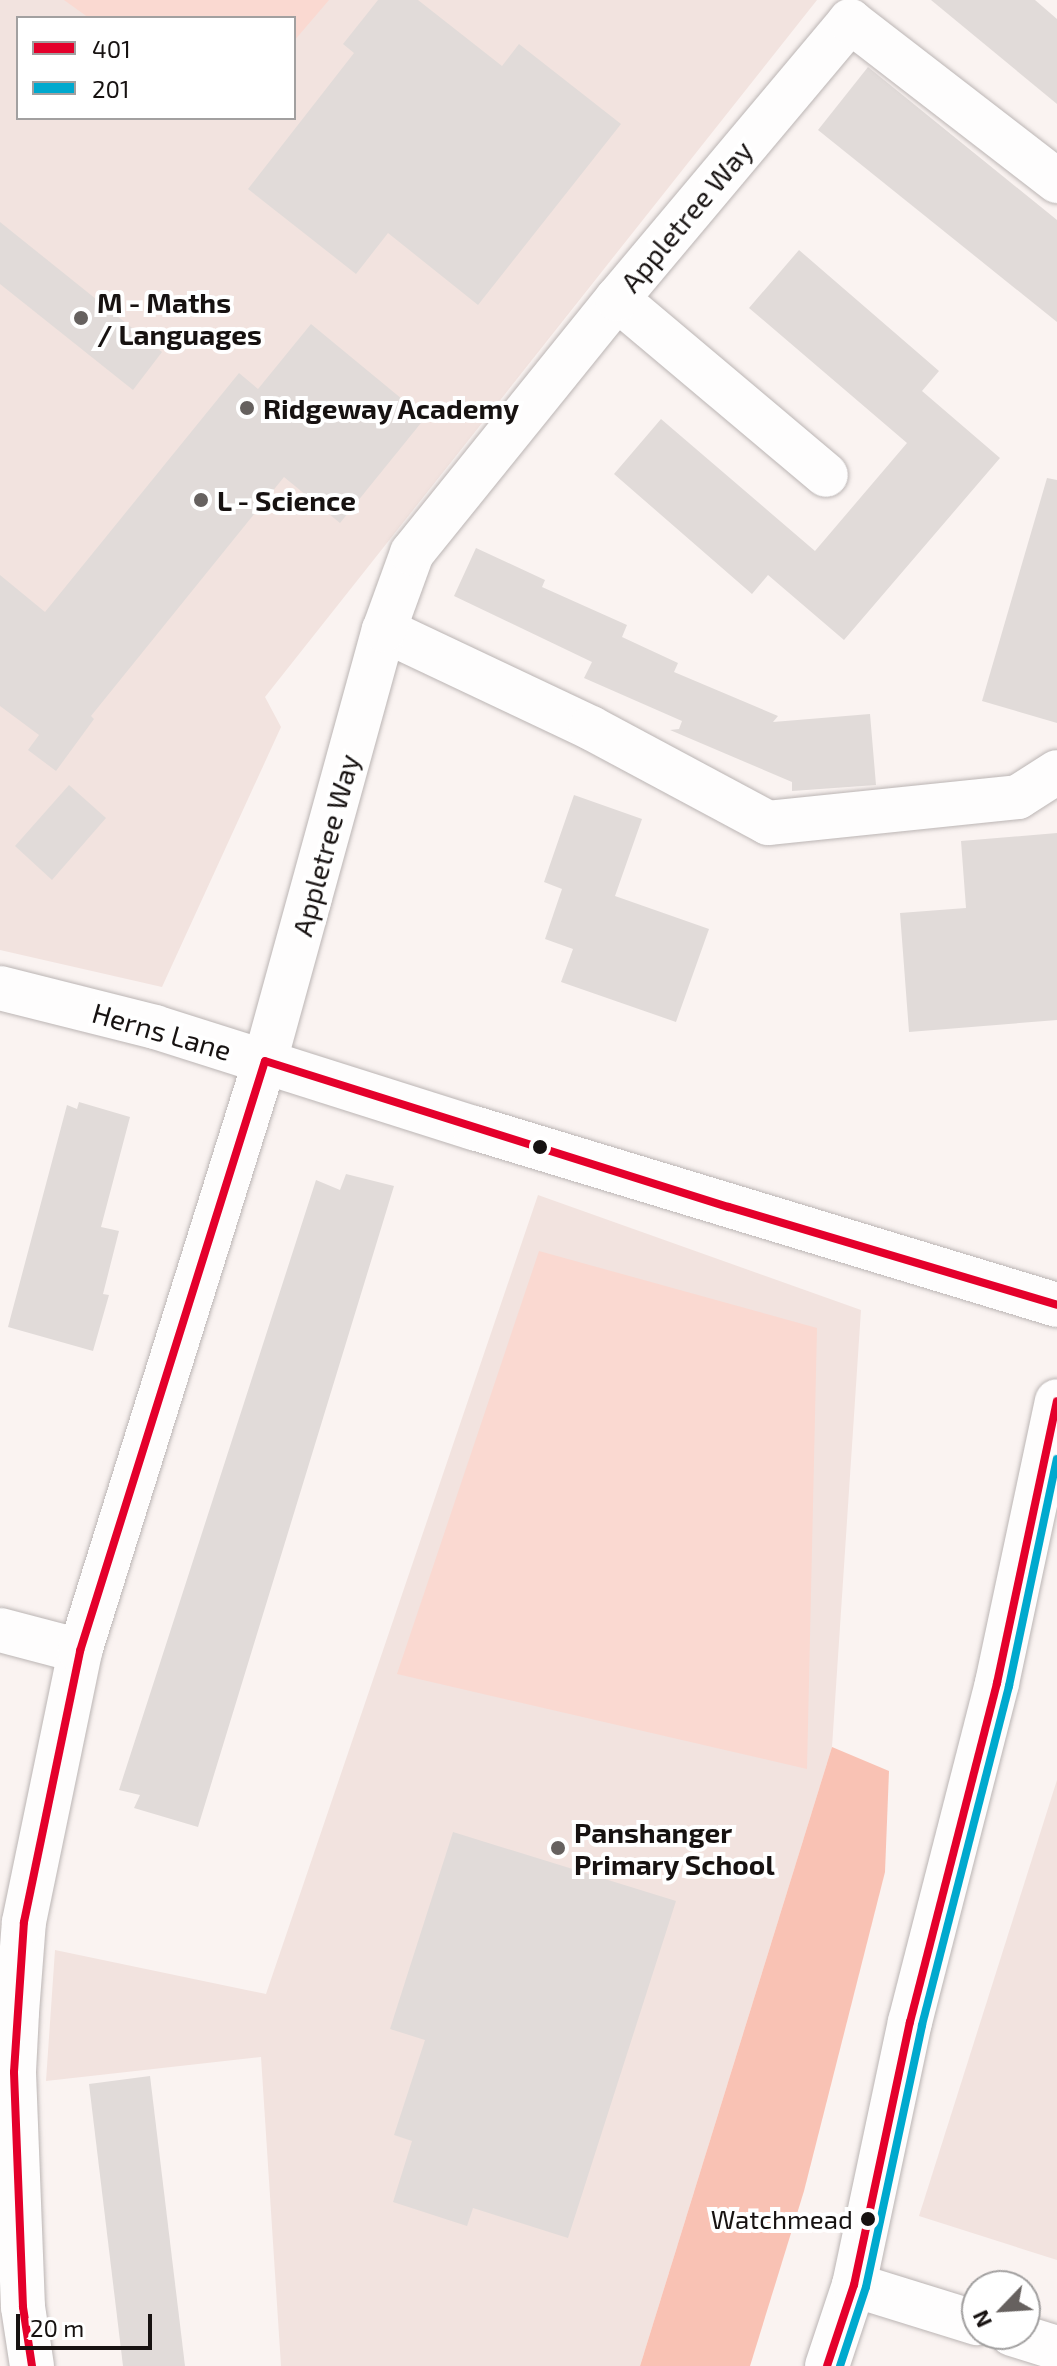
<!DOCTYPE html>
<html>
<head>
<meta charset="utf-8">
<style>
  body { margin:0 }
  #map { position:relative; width:1057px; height:2366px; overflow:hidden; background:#faf3f1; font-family:"Exo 2",sans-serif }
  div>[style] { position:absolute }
  .built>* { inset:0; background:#f2e3df }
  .green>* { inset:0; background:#fad9d1 }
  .forest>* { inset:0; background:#f9c2b4 }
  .building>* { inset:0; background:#e1dbd9 }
  .roads { filter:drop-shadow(0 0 2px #bbb5b4) drop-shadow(0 0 2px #bbb5b4) }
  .street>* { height:44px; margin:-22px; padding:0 22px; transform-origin:22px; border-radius:22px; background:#fefdfd }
  .secondary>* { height:44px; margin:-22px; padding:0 22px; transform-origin:22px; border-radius:22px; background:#fefdfd }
  .bus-1>* { height:8px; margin:-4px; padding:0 4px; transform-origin:4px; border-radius:4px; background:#e4002b }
  .bus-2>* { height:8px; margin:-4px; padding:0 4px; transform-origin:4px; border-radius:4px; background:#00a9ce }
  .dots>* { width:22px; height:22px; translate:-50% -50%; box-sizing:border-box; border:4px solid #fff; border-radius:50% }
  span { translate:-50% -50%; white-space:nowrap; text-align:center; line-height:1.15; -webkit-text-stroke:8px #fff; paint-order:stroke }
  .bus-label { font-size:26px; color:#171211 }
  .right { translate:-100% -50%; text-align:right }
  .street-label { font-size:28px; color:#171211 }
  .poi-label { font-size:28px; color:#171211; font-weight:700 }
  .left { translate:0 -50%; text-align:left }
  .legend { position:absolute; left:16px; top:16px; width:280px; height:104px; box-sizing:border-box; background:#fff; border:2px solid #a2a0a0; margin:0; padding:10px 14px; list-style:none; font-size:24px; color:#171211 }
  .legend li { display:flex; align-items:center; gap:16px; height:40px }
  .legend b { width:40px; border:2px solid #a2a0a0 }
  .north { position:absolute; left:961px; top:2270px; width:80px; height:80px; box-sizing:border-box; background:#fff; border:2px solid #a2a0a0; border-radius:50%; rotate:245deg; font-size:22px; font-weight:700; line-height:32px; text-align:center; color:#171211 }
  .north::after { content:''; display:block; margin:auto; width:28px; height:36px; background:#66615f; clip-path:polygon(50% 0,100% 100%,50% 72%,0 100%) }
  .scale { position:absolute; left:16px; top:2314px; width:136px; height:36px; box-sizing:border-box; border:4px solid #171211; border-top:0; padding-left:10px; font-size:24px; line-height:28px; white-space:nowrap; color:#171211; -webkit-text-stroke:6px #fff; paint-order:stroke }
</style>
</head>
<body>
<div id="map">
  <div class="built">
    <div style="clip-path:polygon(evenodd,0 0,817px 0,265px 697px,281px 727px,162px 987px,0 950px,0 0,18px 18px,294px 18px,294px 118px,18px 118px,18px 18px)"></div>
    <div style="clip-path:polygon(538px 1195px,861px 1310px,832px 1747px,640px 2366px,281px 2366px,261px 2057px,46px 2081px,55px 1950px,266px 1994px)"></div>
    <div style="clip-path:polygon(1057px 1780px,1057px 2260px,919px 2216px)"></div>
  </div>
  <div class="green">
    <div style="clip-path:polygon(64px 0,329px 0,294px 41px,294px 18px,89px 18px)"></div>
    <div style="clip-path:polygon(539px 1251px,817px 1328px,807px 1769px,397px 1674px)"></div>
  </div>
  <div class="forest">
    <div style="clip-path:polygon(832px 1747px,889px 1771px,885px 1872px,804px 2191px,750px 2366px,640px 2366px)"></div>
  </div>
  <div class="building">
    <div style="clip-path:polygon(378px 0,418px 0,502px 66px,519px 44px,621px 124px,478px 305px,388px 233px,356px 274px,248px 189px,354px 53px,343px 44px)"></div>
    <div style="clip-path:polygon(931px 0,1035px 0,1057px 19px,1057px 104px)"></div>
    <div style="clip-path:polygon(868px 67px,1057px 220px,1057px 322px,818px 130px)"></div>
    <div style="clip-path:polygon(0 222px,162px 352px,133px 390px,0 284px)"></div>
    <div style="clip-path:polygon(799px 250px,939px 371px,922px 391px,1000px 458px,844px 640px,768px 575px,752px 594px,614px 474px,661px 419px,815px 551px,907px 443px,749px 308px)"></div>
    <div style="clip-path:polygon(311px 324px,425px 418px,340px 523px,284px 477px,91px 716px,94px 719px,56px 771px,28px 750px,39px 735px,0 706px,0 575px,45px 612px,239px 373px,258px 389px)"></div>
    <div style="clip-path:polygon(1047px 478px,1057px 480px,1057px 723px,982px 701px)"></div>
    <div style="clip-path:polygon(476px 548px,545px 580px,542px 587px,627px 625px,622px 637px,678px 663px,674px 672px,778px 716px,773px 722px,870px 714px,876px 785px,792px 791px,792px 782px,670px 730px,679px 729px,682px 721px,584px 678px,592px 662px,454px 596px)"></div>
    <div style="clip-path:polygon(69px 785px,106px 818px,52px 880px,15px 846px)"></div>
    <div style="clip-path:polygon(574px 795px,642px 819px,615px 896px,709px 929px,676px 1022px,561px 982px,573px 949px,545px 939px,562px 889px,544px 882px)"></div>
    <div style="clip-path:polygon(1057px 833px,1057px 1020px,909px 1032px,900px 913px,966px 908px,961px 841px)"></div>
    <div style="clip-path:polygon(79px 1102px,130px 1117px,101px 1227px,119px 1231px,103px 1294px,109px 1295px,93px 1351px,8px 1327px,67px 1105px,77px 1109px)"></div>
    <div style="clip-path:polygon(346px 1174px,394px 1186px,198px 1827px,134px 1808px,140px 1795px,119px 1790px,316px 1180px,340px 1190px)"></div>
    <div style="clip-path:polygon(453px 1832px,676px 1901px,568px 2238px,473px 2208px,467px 2226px,393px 2202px,412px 2141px,394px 2135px,425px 2040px,390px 2029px)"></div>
    <div style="clip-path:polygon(150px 2076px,185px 2366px,123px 2366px,89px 2084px)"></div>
  </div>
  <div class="roads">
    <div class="street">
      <div style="left:617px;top:299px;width:273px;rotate:40.1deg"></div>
      <div style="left:384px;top:630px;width:229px;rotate:25.3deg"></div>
      <div style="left:591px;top:728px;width:201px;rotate:28.2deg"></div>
      <div style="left:768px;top:823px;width:251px;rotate:-5.9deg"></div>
      <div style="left:1018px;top:797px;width:46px;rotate:-32.7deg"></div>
      <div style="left:0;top:1630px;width:83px;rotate:14.7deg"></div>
      <div style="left:854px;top:2285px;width:129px;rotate:17.2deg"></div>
      <div style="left:1012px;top:2334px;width:47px;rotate:17.3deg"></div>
      <div style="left:32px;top:2366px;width:60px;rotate:-98.7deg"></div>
      <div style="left:23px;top:2307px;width:235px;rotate:-92.2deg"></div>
      <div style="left:14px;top:2072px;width:60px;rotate:-87.1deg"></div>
      <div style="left:17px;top:2012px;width:90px;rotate:-85.6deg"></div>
      <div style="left:24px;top:1922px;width:277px;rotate:-78.3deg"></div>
      <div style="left:80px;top:1651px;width:618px;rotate:-72.59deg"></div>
      <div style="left:265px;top:1061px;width:447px;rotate:-74.6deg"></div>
      <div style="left:384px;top:630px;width:82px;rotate:-70deg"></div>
      <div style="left:412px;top:553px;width:326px;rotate:-51.1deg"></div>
      <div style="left:617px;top:299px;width:363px;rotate:-50deg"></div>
      <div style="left:850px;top:21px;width:262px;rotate:37.7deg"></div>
    </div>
    <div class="secondary">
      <div style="left:0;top:988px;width:160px;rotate:14.1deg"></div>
      <div style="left:155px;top:1027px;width:335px;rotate:17.6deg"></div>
      <div style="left:474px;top:1128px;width:609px;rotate:16.89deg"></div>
      <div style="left:827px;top:2366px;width:85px;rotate:-71.6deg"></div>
      <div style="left:854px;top:2285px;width:269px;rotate:-78deg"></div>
      <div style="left:910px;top:2022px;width:350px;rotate:-75.6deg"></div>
      <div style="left:997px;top:1683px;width:288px;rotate:-78deg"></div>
    </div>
  </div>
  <div class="bus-1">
    <div style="left:32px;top:2366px;width:60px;rotate:-98.7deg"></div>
    <div style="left:23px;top:2307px;width:235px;rotate:-92.2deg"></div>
    <div style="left:14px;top:2072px;width:150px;rotate:-86.2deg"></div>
    <div style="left:24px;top:1922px;width:277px;rotate:-78.3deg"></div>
    <div style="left:80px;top:1651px;width:618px;rotate:-72.59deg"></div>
    <div style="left:265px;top:1061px;width:486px;rotate:17.5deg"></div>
    <div style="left:729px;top:1207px;width:342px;rotate:16.6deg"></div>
    <div style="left:827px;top:2366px;width:85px;rotate:-71.6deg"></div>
    <div style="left:854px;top:2285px;width:269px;rotate:-78deg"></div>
    <div style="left:910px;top:2022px;width:350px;rotate:-75.6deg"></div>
    <div style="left:997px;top:1683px;width:288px;rotate:-78deg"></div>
  </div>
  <div class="bus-2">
    <div style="left:840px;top:2366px;width:83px;rotate:-71.8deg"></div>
    <div style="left:866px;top:2287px;width:268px;rotate:-77.9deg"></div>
    <div style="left:922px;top:2025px;width:350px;rotate:-75.6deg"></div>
    <div style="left:1009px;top:1686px;width:232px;rotate:-78.1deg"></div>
  </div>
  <div class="dots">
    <div style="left:81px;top:318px;background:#66615f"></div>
    <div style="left:247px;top:408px;background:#66615f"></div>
    <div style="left:201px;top:500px;background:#66615f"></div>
    <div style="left:540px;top:1147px;background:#171211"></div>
    <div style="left:558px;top:1848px;background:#66615f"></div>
    <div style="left:868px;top:2219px;background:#171211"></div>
  </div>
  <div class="bus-label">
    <span class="right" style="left:853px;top:2219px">Watchmead</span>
  </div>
  <div class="street-label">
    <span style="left:686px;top:216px;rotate:-50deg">Appletree Way</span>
    <span style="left:325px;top:845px;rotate:-75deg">Appletree Way</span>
    <span style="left:162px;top:1031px;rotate:16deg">Herns Lane</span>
  </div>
  <div class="poi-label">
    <span class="left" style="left:97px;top:318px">M - Maths<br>/ Languages</span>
    <span class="left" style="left:263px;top:408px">Ridgeway Academy</span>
    <span class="left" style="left:217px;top:500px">L - Science</span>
    <span class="left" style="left:574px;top:1848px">Panshanger<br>Primary School</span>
  </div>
  <ul class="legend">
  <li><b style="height:10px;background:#e4002b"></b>401</li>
  <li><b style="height:10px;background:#00a9ce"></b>201</li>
  </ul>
  <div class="north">N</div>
  <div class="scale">20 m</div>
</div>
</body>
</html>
